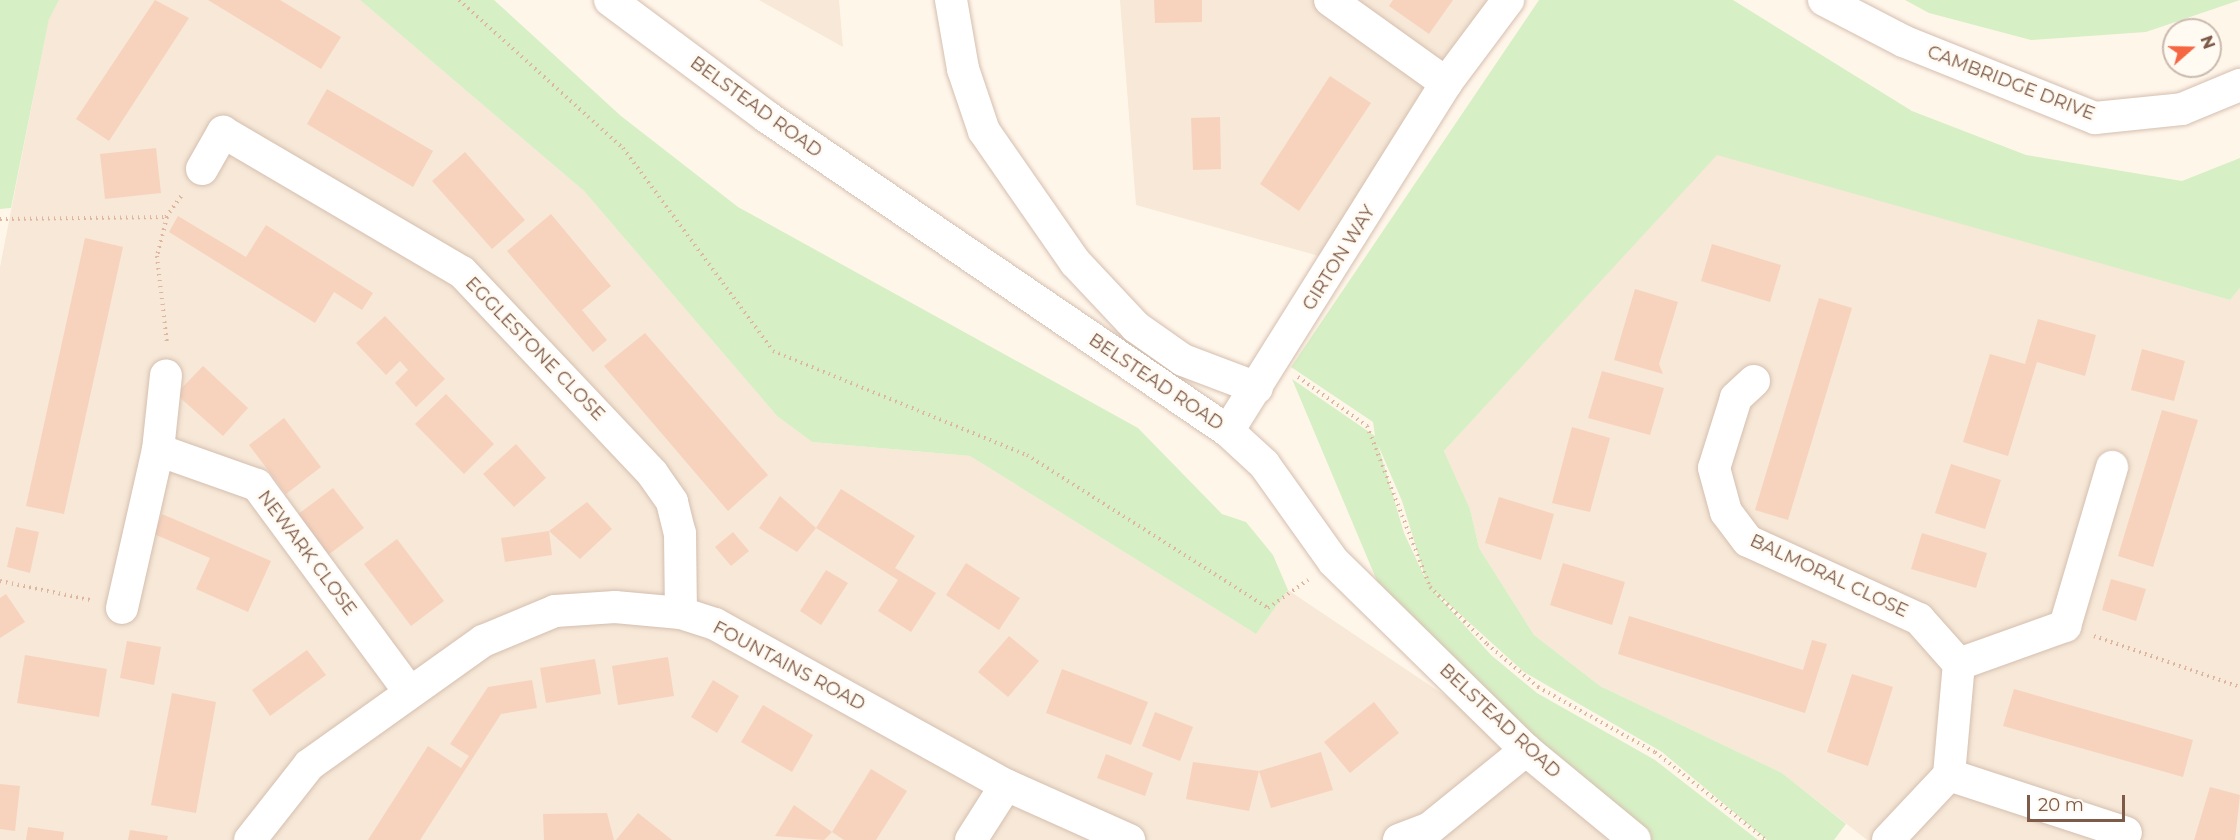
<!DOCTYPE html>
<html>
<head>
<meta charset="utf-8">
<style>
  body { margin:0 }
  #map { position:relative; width:2240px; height:840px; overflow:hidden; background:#fff6ea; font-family:Montserrat,sans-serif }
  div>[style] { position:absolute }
  .residential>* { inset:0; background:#f7e8d7 }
  .green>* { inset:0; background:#d7efc5 }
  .building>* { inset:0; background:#f7d3be }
  .path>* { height:4px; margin-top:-2px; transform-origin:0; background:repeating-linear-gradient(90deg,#deb6a0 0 1.5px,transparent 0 6px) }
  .roads { filter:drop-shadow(0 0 2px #d5bfaf) drop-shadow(0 0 2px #d5bfaf) }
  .minor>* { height:32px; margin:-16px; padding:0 16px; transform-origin:16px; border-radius:16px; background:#fff }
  span { translate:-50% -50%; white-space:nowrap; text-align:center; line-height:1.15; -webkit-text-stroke:5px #fffaf2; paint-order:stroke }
  .street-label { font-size:18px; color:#7e5a48 }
  .north { position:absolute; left:2162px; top:18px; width:60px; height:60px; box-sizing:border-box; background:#fffaf2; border:2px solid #cbbaae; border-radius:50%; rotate:70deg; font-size:16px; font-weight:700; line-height:24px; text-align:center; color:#7e5a48 }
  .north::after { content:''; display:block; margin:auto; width:21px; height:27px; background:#f56642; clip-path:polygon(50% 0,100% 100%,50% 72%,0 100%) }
  .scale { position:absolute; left:2027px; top:795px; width:98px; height:27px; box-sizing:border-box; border:3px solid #7e5a48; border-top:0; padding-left:8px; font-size:18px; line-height:21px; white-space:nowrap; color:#7e5a48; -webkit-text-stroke:4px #fffaf2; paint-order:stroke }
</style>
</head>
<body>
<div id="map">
  <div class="residential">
    <div style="clip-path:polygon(59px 0,360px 0,584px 191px,777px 416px,812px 442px,970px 456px,1256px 634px,1288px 590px,1526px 750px,1635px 840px,0 840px,0 267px,49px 18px)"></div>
    <div style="clip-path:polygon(759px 0,839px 0,843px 47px)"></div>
    <div style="clip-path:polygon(1120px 0,1508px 0,1337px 261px,1136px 205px)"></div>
    <div style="clip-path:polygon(1717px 154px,2230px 300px,2240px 288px,2240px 840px,1867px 840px,1782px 773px,1600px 686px,1534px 635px,1479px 548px,1470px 509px,1444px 451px)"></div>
  </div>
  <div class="green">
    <div style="clip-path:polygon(0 0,59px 0,49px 19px,11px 208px,0 209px)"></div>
    <div style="clip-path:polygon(360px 0,494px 0,621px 116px,738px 207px,1138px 428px,1222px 514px,1246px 522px,1273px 555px,1288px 590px,1256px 634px,970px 456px,812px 442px,777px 416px,584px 191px)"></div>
    <div style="clip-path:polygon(evenodd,1539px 0,1733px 0,1912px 111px,2026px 155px,2182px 181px,2240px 158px,2240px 288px,2230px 300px,1717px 155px,1444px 451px,1470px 509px,1479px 548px,1534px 635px,1600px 686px,1782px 773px,1846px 824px,1834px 840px,1767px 840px,1662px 752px,1524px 672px,1432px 589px,1491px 655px,1537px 693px,1655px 760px,1758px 840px,1627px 840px,1404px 645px,1292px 379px,1375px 436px,1373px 422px,1291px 367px,1539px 0,1378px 445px,1402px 501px,1426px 580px,1404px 533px,1378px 445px)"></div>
    <div style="clip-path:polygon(1905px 0,2240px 0,2146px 32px,2031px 40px,1929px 13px)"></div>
  </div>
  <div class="building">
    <div style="clip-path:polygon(155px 0,189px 18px,109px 141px,76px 119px)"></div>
    <div style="clip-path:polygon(208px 0,280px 0,341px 37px,321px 69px)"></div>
    <div style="clip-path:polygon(1154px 0,1202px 0,1202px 22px,1155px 23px)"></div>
    <div style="clip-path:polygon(1393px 0,1453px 0,1429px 34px,1389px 6px)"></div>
    <div style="clip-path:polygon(1330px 76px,1371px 103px,1299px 211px,1260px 184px)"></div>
    <div style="clip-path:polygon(327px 89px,433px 151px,413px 187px,307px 124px)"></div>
    <div style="clip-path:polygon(1220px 117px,1221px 169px,1193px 170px,1191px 118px)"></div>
    <div style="clip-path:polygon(156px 148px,161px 193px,105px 199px,100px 154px)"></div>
    <div style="clip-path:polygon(465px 152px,525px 220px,492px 249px,432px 181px)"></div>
    <div style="clip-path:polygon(551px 214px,611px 286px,582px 310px,607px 340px,593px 352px,507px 251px)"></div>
    <div style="clip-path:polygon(178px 216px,246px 257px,266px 225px,373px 293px,362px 310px,334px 292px,315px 323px,169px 232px)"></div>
    <div style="clip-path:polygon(85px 238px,123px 247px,64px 514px,26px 506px)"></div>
    <div style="clip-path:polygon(1712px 244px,1781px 265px,1770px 302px,1701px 281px)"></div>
    <div style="clip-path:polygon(1635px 289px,1678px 302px,1659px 364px,1663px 374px,1614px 360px)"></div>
    <div style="clip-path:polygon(1819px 298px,1852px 308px,1788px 520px,1755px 510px)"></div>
    <div style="clip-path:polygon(385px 316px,445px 379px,416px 407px,395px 383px,408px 370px,400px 361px,386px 375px,356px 343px)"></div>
    <div style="clip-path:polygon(2038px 319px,2096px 335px,2085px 376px,2037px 362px,2008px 456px,1963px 442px,1990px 354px,2025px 364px)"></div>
    <div style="clip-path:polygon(645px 333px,768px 475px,728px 511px,604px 366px)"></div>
    <div style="clip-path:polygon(2142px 349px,2185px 361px,2174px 401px,2131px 390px)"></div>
    <div style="clip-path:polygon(203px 366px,248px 408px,223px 436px,176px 394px)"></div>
    <div style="clip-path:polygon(1602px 371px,1664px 388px,1650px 435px,1588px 418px)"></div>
    <div style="clip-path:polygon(446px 394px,494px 444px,464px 474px,415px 424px)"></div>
    <div style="clip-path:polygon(2162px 410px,2198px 420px,2153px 567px,2118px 556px)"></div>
    <div style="clip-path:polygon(284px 418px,321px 467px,286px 494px,249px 445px)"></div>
    <div style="clip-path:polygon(1572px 427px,1610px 438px,1590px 512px,1552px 503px)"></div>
    <div style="clip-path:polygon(516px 444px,546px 478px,514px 507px,483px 474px)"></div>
    <div style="clip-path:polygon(1951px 464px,2001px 480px,1985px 529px,1935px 513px)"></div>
    <div style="clip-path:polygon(333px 488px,364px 528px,328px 555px,297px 515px)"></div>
    <div style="clip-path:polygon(841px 489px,915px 536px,895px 568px,936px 593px,911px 632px,878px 611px,898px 580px,816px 528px)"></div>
    <div style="clip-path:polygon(780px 496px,816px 528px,797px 552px,759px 528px)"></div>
    <div style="clip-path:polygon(1499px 497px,1554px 514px,1541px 560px,1485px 543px)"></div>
    <div style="clip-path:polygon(587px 502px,612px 529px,580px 559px,549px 531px)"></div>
    <div style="clip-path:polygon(162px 514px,271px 561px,248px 612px,196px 589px,210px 558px,154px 534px)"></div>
    <div style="clip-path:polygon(16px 527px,39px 532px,30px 573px,7px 567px)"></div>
    <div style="clip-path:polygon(549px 531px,552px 555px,505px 562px,501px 538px)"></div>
    <div style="clip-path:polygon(733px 532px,749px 551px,731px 566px,715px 547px)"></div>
    <div style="clip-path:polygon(1922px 533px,1987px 553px,1976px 588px,1911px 569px)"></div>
    <div style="clip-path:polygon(397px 539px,444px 601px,411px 626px,364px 564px)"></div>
    <div style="clip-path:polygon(966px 563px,1020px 598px,999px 630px,946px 595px)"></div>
    <div style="clip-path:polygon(1563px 563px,1625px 582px,1612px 625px,1550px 605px)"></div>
    <div style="clip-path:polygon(826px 570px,848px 583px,821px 625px,800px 611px)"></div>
    <div style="clip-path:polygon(2111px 579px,2146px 589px,2136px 621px,2102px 610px)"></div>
    <div style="clip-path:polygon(6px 594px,25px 622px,0 638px,0 598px)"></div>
    <div style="clip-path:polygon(1629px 616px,1803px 670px,1812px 640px,1827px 644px,1805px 713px,1618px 654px)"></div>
    <div style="clip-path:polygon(1009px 636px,1039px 661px,1008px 697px,978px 672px)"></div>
    <div style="clip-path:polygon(127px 641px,161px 647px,154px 685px,120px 678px)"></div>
    <div style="clip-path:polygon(307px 650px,326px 675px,270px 716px,252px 690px)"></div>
    <div style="clip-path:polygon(25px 655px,107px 669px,99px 717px,17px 703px)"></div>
    <div style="clip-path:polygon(668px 657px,674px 696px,618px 705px,612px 666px)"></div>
    <div style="clip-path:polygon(595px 659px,601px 694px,546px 703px,540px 668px)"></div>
    <div style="clip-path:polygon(1062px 669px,1148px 702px,1131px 745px,1046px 713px)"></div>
    <div style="clip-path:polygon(1852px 674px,1893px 687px,1868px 766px,1827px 752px)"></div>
    <div style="clip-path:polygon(532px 680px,537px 708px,501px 714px,420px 840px,368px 840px,428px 746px,461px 768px,469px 756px,450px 744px,488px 687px)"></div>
    <div style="clip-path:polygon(713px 680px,739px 696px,717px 733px,691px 717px)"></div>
    <div style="clip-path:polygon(2014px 689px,2193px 740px,2183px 777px,2003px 726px)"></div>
    <div style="clip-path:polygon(172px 693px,216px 702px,196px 813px,151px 805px)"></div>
    <div style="clip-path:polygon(1374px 702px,1399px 733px,1350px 773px,1324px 742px)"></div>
    <div style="clip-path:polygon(763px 705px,813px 735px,792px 772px,741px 742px)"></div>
    <div style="clip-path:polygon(1155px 712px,1193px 727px,1180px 761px,1142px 746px)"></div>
    <div style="clip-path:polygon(1321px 752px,1333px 790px,1271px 808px,1259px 771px)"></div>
    <div style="clip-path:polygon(1106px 754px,1153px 773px,1145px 796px,1097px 778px)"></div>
    <div style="clip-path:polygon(1193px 762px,1259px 771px,1249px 811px,1186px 799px)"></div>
    <div style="clip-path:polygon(871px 769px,907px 791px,876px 840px,844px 840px,832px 832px)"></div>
    <div style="clip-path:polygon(0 784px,20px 786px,15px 831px,0 829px)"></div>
    <div style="clip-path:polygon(2210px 787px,2240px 795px,2235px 840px,2194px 840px)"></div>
    <div style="clip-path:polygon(794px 805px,832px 832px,824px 840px,775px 836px)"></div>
    <div style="clip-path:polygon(607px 813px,614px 840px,544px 840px,543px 814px)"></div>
    <div style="clip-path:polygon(638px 813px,672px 840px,616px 840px)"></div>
    <div style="clip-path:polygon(28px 827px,64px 832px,63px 840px,26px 840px)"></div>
    <div style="clip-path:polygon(130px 830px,168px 836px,167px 840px,128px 840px)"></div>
  </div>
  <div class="path">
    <div style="left:459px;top:0;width:221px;rotate:42.1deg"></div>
    <div style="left:623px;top:148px;width:252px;rotate:53.5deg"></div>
    <div style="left:773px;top:351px;width:274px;rotate:22.3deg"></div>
    <div style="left:1027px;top:455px;width:285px;rotate:32.4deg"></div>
    <div style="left:1268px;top:608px;width:49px;rotate:-35deg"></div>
    <div style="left:167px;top:217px;width:40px;rotate:104.4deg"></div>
    <div style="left:157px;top:256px;width:89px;rotate:83.5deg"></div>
    <div style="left:0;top:219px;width:166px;rotate:-0.7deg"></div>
    <div style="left:166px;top:217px;width:29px;rotate:-54deg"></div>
    <div style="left:1298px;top:377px;width:85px;rotate:35.4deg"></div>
    <div style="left:1367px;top:426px;width:173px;rotate:68.6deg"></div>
    <div style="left:1430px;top:587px;width:81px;rotate:45deg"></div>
    <div style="left:1487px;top:644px;width:67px;rotate:40.1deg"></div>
    <div style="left:1538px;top:687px;width:134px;rotate:29.1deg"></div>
    <div style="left:1655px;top:752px;width:142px;rotate:38.4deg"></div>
    <div style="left:0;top:581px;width:92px;rotate:11.9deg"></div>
    <div style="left:2094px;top:636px;width:155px;rotate:19.3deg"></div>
  </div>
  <div class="roads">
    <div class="minor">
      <div style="left:610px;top:0;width:196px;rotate:36.7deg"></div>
      <div style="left:767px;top:117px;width:558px;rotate:34.26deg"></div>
      <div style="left:1228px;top:431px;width:49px;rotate:42.5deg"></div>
      <div style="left:1264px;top:464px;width:120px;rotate:54.5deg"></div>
      <div style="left:1334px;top:562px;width:269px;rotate:44.4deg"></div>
      <div style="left:1526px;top:750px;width:141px;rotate:39.5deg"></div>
      <div style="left:951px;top:0;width:70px;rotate:80.1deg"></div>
      <div style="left:963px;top:69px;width:65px;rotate:71.3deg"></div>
      <div style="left:984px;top:131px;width:160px;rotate:55.2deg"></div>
      <div style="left:1075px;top:262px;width:89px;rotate:46.8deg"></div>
      <div style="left:1136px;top:327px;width:57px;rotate:35.1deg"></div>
      <div style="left:1183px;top:360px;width:79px;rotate:20.7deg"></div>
      <div style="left:1330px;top:0;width:143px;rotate:35.6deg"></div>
      <div style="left:1824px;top:0;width:89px;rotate:27.4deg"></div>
      <div style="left:1903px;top:41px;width:207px;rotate:21.9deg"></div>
      <div style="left:2095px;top:118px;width:87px;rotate:-5.9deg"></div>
      <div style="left:2182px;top:109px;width:63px;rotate:-22.5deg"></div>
      <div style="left:202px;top:169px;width:43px;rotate:-60.4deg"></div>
      <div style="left:223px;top:132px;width:277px;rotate:30.4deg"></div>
      <div style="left:462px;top:272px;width:277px;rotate:46.6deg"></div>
      <div style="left:652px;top:473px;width:35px;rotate:55deg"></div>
      <div style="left:672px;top:502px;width:32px;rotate:76deg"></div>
      <div style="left:680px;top:533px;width:80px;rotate:89.3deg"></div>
      <div style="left:1754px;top:381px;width:25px;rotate:137deg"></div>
      <div style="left:1736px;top:398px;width:73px;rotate:107.4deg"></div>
      <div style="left:1714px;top:468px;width:46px;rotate:74.7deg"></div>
      <div style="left:1726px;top:512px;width:36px;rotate:53deg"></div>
      <div style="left:1748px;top:541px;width:188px;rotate:24.5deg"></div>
      <div style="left:1919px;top:619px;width:60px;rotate:48.4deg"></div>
      <div style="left:1228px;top:431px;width:411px;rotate:-57.9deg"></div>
      <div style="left:1446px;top:83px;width:104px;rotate:-53.2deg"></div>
      <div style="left:158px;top:450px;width:75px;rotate:-83.9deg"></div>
      <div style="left:122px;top:608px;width:162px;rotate:-77.2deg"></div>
      <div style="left:158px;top:450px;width:105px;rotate:19.5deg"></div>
      <div style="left:257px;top:485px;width:255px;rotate:53.6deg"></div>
      <div style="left:1949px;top:775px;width:186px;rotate:18.1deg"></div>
      <div style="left:250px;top:840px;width:95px;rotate:-51.8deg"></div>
      <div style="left:309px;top:765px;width:214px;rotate:-35.5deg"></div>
      <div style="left:483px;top:641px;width:78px;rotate:-22.6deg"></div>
      <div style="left:555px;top:611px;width:60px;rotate:-3.8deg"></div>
      <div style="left:615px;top:607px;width:66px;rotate:5.2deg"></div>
      <div style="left:681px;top:613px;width:36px;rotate:18deg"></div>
      <div style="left:715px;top:624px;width:333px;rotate:29deg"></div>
      <div style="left:1006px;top:785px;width:135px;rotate:24.1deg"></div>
      <div style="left:971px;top:840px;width:65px;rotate:-57.5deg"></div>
      <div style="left:1399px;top:840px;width:33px;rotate:-21deg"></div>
      <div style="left:1430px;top:828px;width:124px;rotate:-39.1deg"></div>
      <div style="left:1888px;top:840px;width:89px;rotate:-46.8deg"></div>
      <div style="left:1949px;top:775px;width:111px;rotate:-84.9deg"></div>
      <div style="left:1959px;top:664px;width:113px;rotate:-19.7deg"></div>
      <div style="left:2065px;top:626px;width:166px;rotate:-73.5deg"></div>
    </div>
  </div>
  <div class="street-label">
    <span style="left:2011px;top:83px;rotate:21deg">CAMBRIDGE DRIVE</span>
    <span style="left:756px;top:107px;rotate:36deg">BELSTEAD ROAD</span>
    <span style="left:1339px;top:258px;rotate:-58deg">GIRTON WAY</span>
    <span style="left:535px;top:349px;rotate:46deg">EGGLESTONE CLOSE</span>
    <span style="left:1156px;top:382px;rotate:34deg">BELSTEAD ROAD</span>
    <span style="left:307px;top:553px;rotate:53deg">NEWARK CLOSE</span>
    <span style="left:1829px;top:576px;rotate:25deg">BALMORAL CLOSE</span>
    <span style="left:789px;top:666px;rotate:28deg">FOUNTAINS ROAD</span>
    <span style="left:1500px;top:721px;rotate:43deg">BELSTEAD ROAD</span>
  </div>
  <div class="north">N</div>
  <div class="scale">20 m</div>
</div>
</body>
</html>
